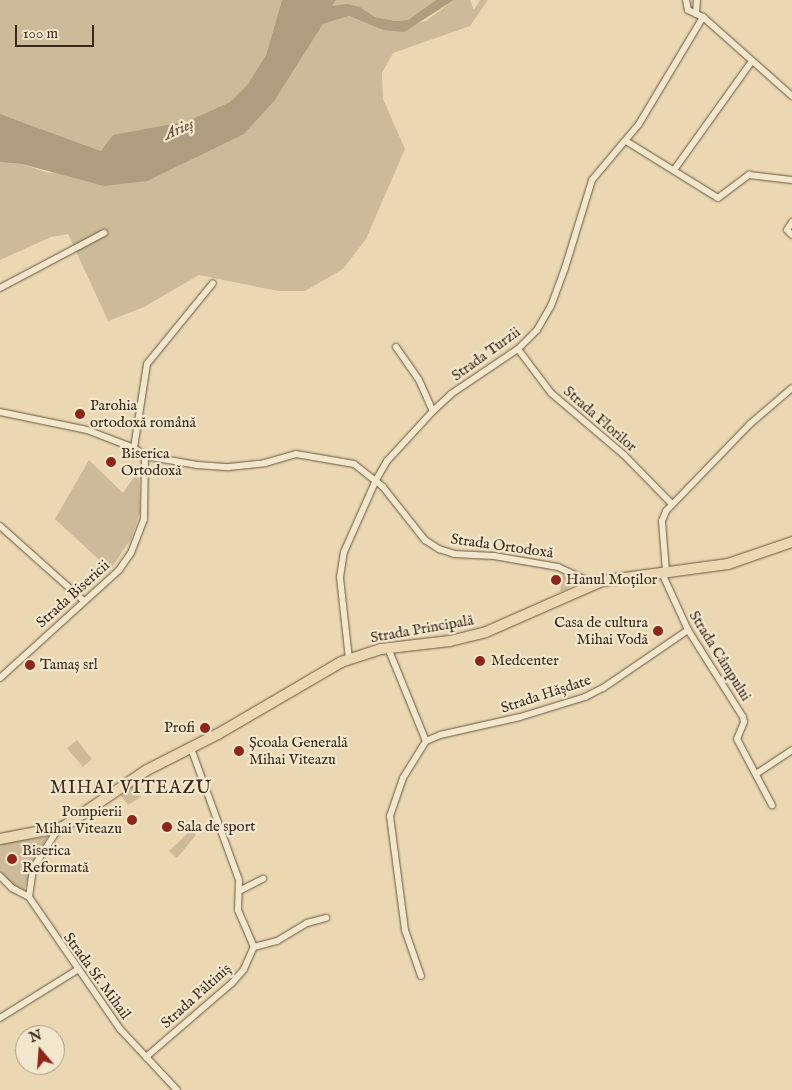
<!DOCTYPE html>
<html>
<head>
<meta charset="utf-8">
<style>
  body { margin:0 }
  #map { position:relative; width:792px; height:1090px; overflow:hidden; background:#ebd8b2; font-family:"IM FELL English",serif }
  div>[style] { position:absolute }
  .green>* { inset:0; background:#cdba98 }
  .water>* { inset:0; background:#b09c7e }
  .roads { filter:drop-shadow(0 0 1px #68553f) drop-shadow(0 0 1px #68553f) }
  .minor>* { height:6px; margin:-3px; padding:0 3px; transform-origin:3px; border-radius:3px; background:#f2e6cd }
  .primary>* { height:10px; margin:-5px; padding:0 5px; transform-origin:5px; border-radius:5px; background:#ebd8b2 }
  .dots>* { width:14px; height:14px; translate:-50% -50%; box-sizing:border-box; border:2px solid #f2e6cd; border-radius:50% }
  span { translate:-50% -50%; white-space:nowrap; text-align:center; line-height:1.15; -webkit-text-stroke:4.5px #f2e6cd; paint-order:stroke }
  .street-label { font-size:15px; color:#3c2919 }
  .poi-label { font-size:15px; color:#3c2919 }
  .left { translate:0 -50%; text-align:left }
  .right { translate:-100% -50%; text-align:right }
  .water-label { font-size:16px; color:#5f4c37; font-style:italic }
  .quarter-label { font-size:18px; color:#3c2919; letter-spacing:1px }
  .north { position:absolute; left:15px; top:1025px; width:50px; height:50px; box-sizing:border-box; background:#f2e6cd; border:1px solid #a99a85; border-radius:50%; rotate:342deg; font-size:14px; font-weight:700; line-height:20px; text-align:center; color:#3c2919 }
  .north::after { content:''; display:block; margin:auto; width:18px; height:22px; background:#8f2418; clip-path:polygon(50% 0,100% 100%,50% 72%,0 100%) }
  .scale { position:absolute; left:15px; top:25px; width:79px; height:22px; box-sizing:border-box; border:2px solid #3c2919; border-top:0; padding-left:6px; font-size:15px; line-height:18px; white-space:nowrap; color:#3c2919; -webkit-text-stroke:4px #f2e6cd; paint-order:stroke }
</style>
</head>
<body>
<div id="map">
  <div class="green">
    <div style="clip-path:polygon(0 0,282px 0,266px 55px,248px 84px,230px 102px,188px 121px,159px 127px,101px 151px,0 114px)"></div>
    <div style="clip-path:polygon(336px 0,436px 0,408px 20px,395px 21px,375px 17px,360px 7px,332px 6px)"></div>
    <div style="clip-path:polygon(454px 0,470px 0,474px 10px,480px 0,488px 0,470px 26px,393px 53px,382px 73px,383px 99px,405px 149px,366px 239px,343px 269px,305px 291px,278px 291px,199px 275px,144px 307px,108px 321px,68px 234px,51px 237px,0 260px,0 162px,22px 164px,49px 173px,202px 154px,275px 100px,323px 24px,349px 16px,383px 30px,426px 21px)"></div>
    <div style="clip-path:polygon(89px 460px,123px 493px,136px 474px,139px 480px,140px 513px,131px 539px,110px 570px,55px 519px)"></div>
    <div style="clip-path:polygon(563px 572px,582px 581px,560px 592px)"></div>
    <div style="clip-path:polygon(77px 740px,92px 759px,83px 767px,67px 748px)"></div>
    <div style="clip-path:polygon(133px 783px,141px 797px,128px 805px,119px 793px)"></div>
    <div style="clip-path:polygon(191px 830px,196px 835px,177px 858px,169px 851px)"></div>
    <div style="clip-path:polygon(48px 837px,33px 863px,24px 890px,19px 891px,0 872px,0 843px)"></div>
  </div>
  <div class="water">
    <div style="clip-path:polygon(282px 0,336px 0,332px 6px,347px 4px,360px 7px,375px 17px,395px 21px,408px 20px,436px 0,454px 0,404px 32px,383px 30px,349px 16px,323px 24px,275px 100px,244px 134px,147px 181px,104px 186px,22px 164px,0 162px,0 114px,101px 151px,113px 135px,188px 121px,230px 102px,248px 84px,266px 55px)"></div>
  </div>
  <div class="roads">
    <div class="minor">
      <div style="left:686px;top:0;width:10px;rotate:79deg"></div>
      <div style="left:688px;top:10px;width:17px;rotate:25deg"></div>
      <div style="left:703px;top:17px;width:119px;rotate:41.6deg"></div>
      <div style="left:696px;top:14px;width:14px;rotate:-86deg"></div>
      <div style="left:626px;top:141px;width:108px;rotate:31.8deg"></div>
      <div style="left:718px;top:198px;width:39px;rotate:-37deg"></div>
      <div style="left:749px;top:175px;width:43px;rotate:6.6deg"></div>
      <div style="left:674px;top:170px;width:134px;rotate:-54.4deg"></div>
      <div style="left:792px;top:222px;width:9px;rotate:122deg"></div>
      <div style="left:787px;top:230px;width:7px;rotate:45deg"></div>
      <div style="left:0;top:288px;width:118px;rotate:-27.9deg"></div>
      <div style="left:396px;top:347px;width:40px;rotate:55.1deg"></div>
      <div style="left:419px;top:380px;width:34px;rotate:66deg"></div>
      <div style="left:518px;top:349px;width:55px;rotate:53.1deg"></div>
      <div style="left:551px;top:393px;width:96px;rotate:40.3deg"></div>
      <div style="left:624px;top:455px;width:67px;rotate:45.6deg"></div>
      <div style="left:0;top:412px;width:89px;rotate:11.7deg"></div>
      <div style="left:87px;top:430px;width:50px;rotate:21deg"></div>
      <div style="left:134px;top:448px;width:14px;rotate:36deg"></div>
      <div style="left:145px;top:456px;width:53px;rotate:9.8deg"></div>
      <div style="left:197px;top:465px;width:32px;rotate:4deg"></div>
      <div style="left:229px;top:467px;width:36px;rotate:-6deg"></div>
      <div style="left:265px;top:463px;width:32px;rotate:-16deg"></div>
      <div style="left:296px;top:454px;width:59px;rotate:9.8deg"></div>
      <div style="left:354px;top:464px;width:37px;rotate:38deg"></div>
      <div style="left:383px;top:487px;width:68px;rotate:51.6deg"></div>
      <div style="left:425px;top:540px;width:17px;rotate:33deg"></div>
      <div style="left:439px;top:549px;width:16px;rotate:18deg"></div>
      <div style="left:454px;top:554px;width:40px;rotate:2.9deg"></div>
      <div style="left:494px;top:556px;width:65px;rotate:9.8deg"></div>
      <div style="left:558px;top:567px;width:40px;rotate:25deg"></div>
      <div style="left:134px;top:448px;width:85px;rotate:-81.2deg"></div>
      <div style="left:147px;top:364px;width:104px;rotate:-50.8deg"></div>
      <div style="left:0;top:526px;width:113px;rotate:41.8deg"></div>
      <div style="left:661px;top:571px;width:65px;rotate:65.4deg"></div>
      <div style="left:688px;top:630px;width:103px;rotate:57.7deg"></div>
      <div style="left:743px;top:717px;width:5px;rotate:79deg"></div>
      <div style="left:744px;top:722px;width:18px;rotate:112deg"></div>
      <div style="left:737px;top:739px;width:75px;rotate:62.1deg"></div>
      <div style="left:666px;top:571px;width:50px;rotate:-94.6deg"></div>
      <div style="left:662px;top:521px;width:11px;rotate:-68deg"></div>
      <div style="left:666px;top:511px;width:121px;rotate:-46deg"></div>
      <div style="left:750px;top:424px;width:55px;rotate:-40.6deg"></div>
      <div style="left:388px;top:648px;width:100px;rotate:67.8deg"></div>
      <div style="left:349px;top:659px;width:82px;rotate:-96.3deg"></div>
      <div style="left:340px;top:577px;width:25px;rotate:-81deg"></div>
      <div style="left:344px;top:552px;width:79px;rotate:-66deg"></div>
      <div style="left:376px;top:480px;width:22px;rotate:-60deg"></div>
      <div style="left:387px;top:461px;width:68px;rotate:-47.4deg"></div>
      <div style="left:433px;top:411px;width:25px;rotate:-43deg"></div>
      <div style="left:451px;top:394px;width:81px;rotate:-33.9deg"></div>
      <div style="left:518px;top:349px;width:27px;rotate:-45deg"></div>
      <div style="left:537px;top:330px;width:28px;rotate:-60deg"></div>
      <div style="left:551px;top:306px;width:40px;rotate:-69.8deg"></div>
      <div style="left:565px;top:268px;width:92px;rotate:-72.9deg"></div>
      <div style="left:592px;top:180px;width:73px;rotate:-50deg"></div>
      <div style="left:639px;top:124px;width:125px;rotate:-59.1deg"></div>
      <div style="left:0;top:678px;width:161px;rotate:-42.2deg"></div>
      <div style="left:119px;top:570px;width:21px;rotate:-55deg"></div>
      <div style="left:131px;top:553px;width:36px;rotate:-69deg"></div>
      <div style="left:144px;top:519px;width:63px;rotate:-89.1deg"></div>
      <div style="left:756px;top:774px;width:43px;rotate:-33.7deg"></div>
      <div style="left:0;top:876px;width:17px;rotate:45deg"></div>
      <div style="left:12px;top:888px;width:19px;rotate:28deg"></div>
      <div style="left:29px;top:897px;width:160px;rotate:55.4deg"></div>
      <div style="left:120px;top:1029px;width:83px;rotate:46.9deg"></div>
      <div style="left:241px;top:890px;width:25px;rotate:-27deg"></div>
      <div style="left:29px;top:897px;width:29px;rotate:-82deg"></div>
      <div style="left:33px;top:868px;width:46px;rotate:-57.3deg"></div>
      <div style="left:254px;top:947px;width:24px;rotate:-15deg"></div>
      <div style="left:277px;top:941px;width:35px;rotate:-31deg"></div>
      <div style="left:307px;top:923px;width:20px;rotate:-15deg"></div>
      <div style="left:421px;top:976px;width:49px;rotate:-109.2deg"></div>
      <div style="left:405px;top:930px;width:115px;rotate:-97.5deg"></div>
      <div style="left:390px;top:816px;width:40px;rotate:-71.1deg"></div>
      <div style="left:403px;top:778px;width:44px;rotate:-58.1deg"></div>
      <div style="left:426px;top:741px;width:15px;rotate:-23deg"></div>
      <div style="left:440px;top:735px;width:82px;rotate:-12.7deg"></div>
      <div style="left:520px;top:717px;width:68px;rotate:-17.1deg"></div>
      <div style="left:585px;top:697px;width:20px;rotate:-27deg"></div>
      <div style="left:603px;top:688px;width:103px;rotate:-34.3deg"></div>
      <div style="left:0;top:1018px;width:91px;rotate:-31.9deg"></div>
      <div style="left:146px;top:1057px;width:113px;rotate:-40.7deg"></div>
      <div style="left:232px;top:983px;width:18px;rotate:-49deg"></div>
      <div style="left:244px;top:969px;width:24px;rotate:-66deg"></div>
      <div style="left:254px;top:947px;width:40px;rotate:-113.4deg"></div>
      <div style="left:238px;top:910px;width:30px;rotate:-88deg"></div>
      <div style="left:239px;top:880px;width:140px;rotate:-110deg"></div>
    </div>
    <div class="primary">
      <div style="left:0;top:839px;width:64px;rotate:-10.8deg"></div>
      <div style="left:63px;top:827px;width:102px;rotate:-34.2deg"></div>
      <div style="left:147px;top:770px;width:80px;rotate:-26.9deg"></div>
      <div style="left:218px;top:734px;width:143px;rotate:-30.3deg"></div>
      <div style="left:341px;top:662px;width:42px;rotate:-18deg"></div>
      <div style="left:381px;top:649px;width:69px;rotate:-6.6deg"></div>
      <div style="left:450px;top:641px;width:37px;rotate:-14deg"></div>
      <div style="left:486px;top:632px;width:127px;rotate:-23.7deg"></div>
      <div style="left:602px;top:581px;width:127px;rotate:-7.7deg"></div>
      <div style="left:728px;top:564px;width:68px;rotate:-19deg"></div>
    </div>
  </div>
  <div class="dots">
    <div style="left:80px;top:414px;background:#8f2418"></div>
    <div style="left:111px;top:462px;background:#8f2418"></div>
    <div style="left:556px;top:580px;background:#8f2418"></div>
    <div style="left:658px;top:631px;background:#8f2418"></div>
    <div style="left:480px;top:661px;background:#8f2418"></div>
    <div style="left:30px;top:665px;background:#8f2418"></div>
    <div style="left:205px;top:728px;background:#8f2418"></div>
    <div style="left:239px;top:751px;background:#8f2418"></div>
    <div style="left:132px;top:820px;background:#8f2418"></div>
    <div style="left:167px;top:827px;background:#8f2418"></div>
    <div style="left:12px;top:859px;background:#8f2418"></div>
  </div>
  <div class="street-label">
    <span style="left:486px;top:354px;rotate:-36deg">Strada Turzii</span>
    <span style="left:600px;top:419px;rotate:41deg">Strada Florilor</span>
    <span style="left:502px;top:546px;rotate:8deg">Strada Ortodoxă</span>
    <span style="left:73px;top:594px;rotate:-42deg">Strada Bisericii</span>
    <span style="left:422px;top:629px;rotate:-10deg">Strada Principală</span>
    <span style="left:720px;top:656px;rotate:58deg">Strada Câmpului</span>
    <span style="left:546px;top:694px;rotate:-18deg">Strada Hășdate</span>
    <span style="left:97px;top:976px;rotate:54deg">Strada Sf. Mihail</span>
    <span style="left:196px;top:996px;rotate:-42deg">Strada Păltiniș</span>
  </div>
  <div class="poi-label">
    <span class="left" style="left:90px;top:414px">Parohia<br>ortodoxă română</span>
    <span class="left" style="left:121px;top:462px">Biserica<br>Ortodoxă</span>
    <span class="left" style="left:566px;top:580px">Hanul Moților</span>
    <span class="right" style="left:648px;top:631px">Casa de cultura<br>Mihai Vodă</span>
    <span class="left" style="left:491px;top:661px">Medcenter</span>
    <span class="left" style="left:40px;top:665px">Tamaș srl</span>
    <span class="right" style="left:195px;top:728px">Profi</span>
    <span class="left" style="left:249px;top:751px">Școala Generală<br>Mihai Viteazu</span>
    <span class="right" style="left:122px;top:820px">Pompierii<br>Mihai Viteazu</span>
    <span class="left" style="left:177px;top:827px">Sala de sport</span>
    <span class="left" style="left:22px;top:859px">Biserica<br>Reformată</span>
  </div>
  <div class="water-label">
    <span style="left:179px;top:130px;rotate:-24deg">Arieș</span>
  </div>
  <div class="quarter-label">
    <span style="left:131px;top:789px">MIHAI VITEAZU</span>
  </div>
  <div class="north">N</div>
  <div class="scale">100 m</div>
</div>
</body>
</html>
